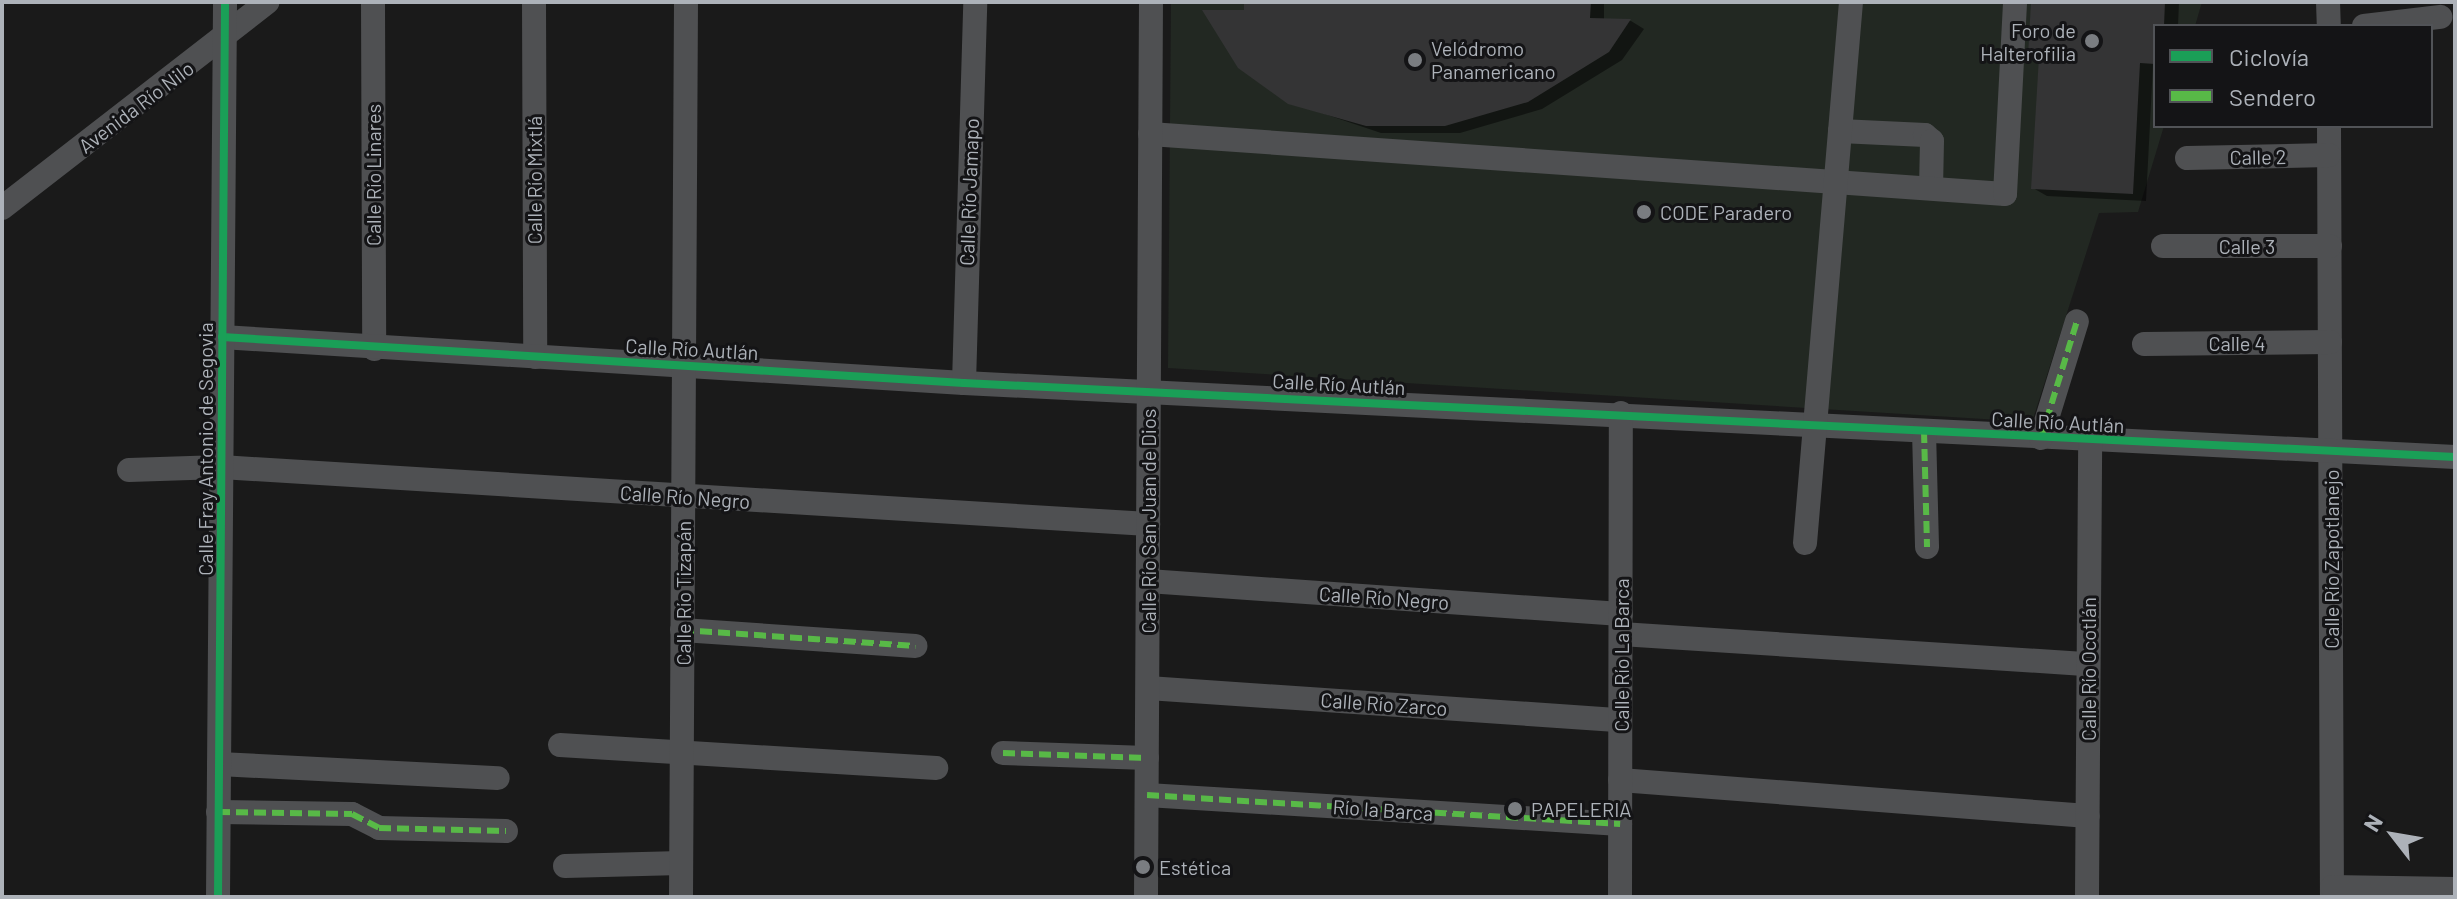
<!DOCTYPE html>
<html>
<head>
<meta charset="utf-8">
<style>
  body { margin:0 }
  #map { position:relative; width:2457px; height:899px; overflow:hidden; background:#1a1a1a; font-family:Barlow,sans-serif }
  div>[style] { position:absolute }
  .green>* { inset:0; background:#222822 }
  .shadow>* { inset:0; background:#0007 }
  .building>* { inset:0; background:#343435 }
  .minor>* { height:24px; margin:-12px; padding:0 12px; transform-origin:12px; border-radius:12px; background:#4f5052 }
  .quiet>* { height:6px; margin-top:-3px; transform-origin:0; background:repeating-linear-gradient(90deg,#58b947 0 12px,transparent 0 18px) }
  .cycleway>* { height:8px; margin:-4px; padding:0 4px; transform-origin:4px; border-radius:4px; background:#1a9f57 }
  .dots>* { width:22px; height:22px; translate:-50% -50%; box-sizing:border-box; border:4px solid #141416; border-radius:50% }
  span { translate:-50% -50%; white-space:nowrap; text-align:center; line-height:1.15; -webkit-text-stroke:6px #141416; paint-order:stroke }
  .poi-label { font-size:20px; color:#adb2b9 }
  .right { translate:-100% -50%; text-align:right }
  .left { translate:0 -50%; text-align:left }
  .street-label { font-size:20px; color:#adb2b9 }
  .frame { position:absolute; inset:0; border:4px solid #adb2b9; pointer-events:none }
  .legend { position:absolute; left:2153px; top:24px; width:280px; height:104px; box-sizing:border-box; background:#141416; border:2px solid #515357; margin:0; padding:10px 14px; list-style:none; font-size:24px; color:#adb2b9 }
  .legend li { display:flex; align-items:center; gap:16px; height:40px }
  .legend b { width:40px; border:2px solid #515357 }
  .north { position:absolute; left:2353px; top:795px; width:80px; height:80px; -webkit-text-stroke:6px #141416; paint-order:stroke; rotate:301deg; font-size:22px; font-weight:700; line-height:32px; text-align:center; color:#adb2b9 }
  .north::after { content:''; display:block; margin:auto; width:28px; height:36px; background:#adb2b9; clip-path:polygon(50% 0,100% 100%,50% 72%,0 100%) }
</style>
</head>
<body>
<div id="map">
  <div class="green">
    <div style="clip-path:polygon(1171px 2px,2202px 2px,2195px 26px,2155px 26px,2155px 126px,2164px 126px,2138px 212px,2099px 213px,2032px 422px,1168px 368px)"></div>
  </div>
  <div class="shadow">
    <div style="clip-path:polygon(1246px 2px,1604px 2px,1604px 21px,1631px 21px,1644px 29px,1622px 60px,1542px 109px,1460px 133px,1381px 133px,1289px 102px,1246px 12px)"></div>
    <div style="clip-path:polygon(2033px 2px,2179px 2px,2178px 26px,2155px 26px,2146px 201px,2047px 196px,2033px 188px,2040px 61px,2030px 55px)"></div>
  </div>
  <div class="building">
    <div style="clip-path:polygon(1244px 2px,1591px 2px,1590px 18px,1631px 19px,1609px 52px,1528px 102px,1445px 126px,1366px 126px,1288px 104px,1238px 68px,1202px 10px,1244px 10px)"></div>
    <div style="clip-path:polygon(2031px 2px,2165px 2px,2164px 26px,2155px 26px,2155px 64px,2140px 63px,2133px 194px,2031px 189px,2039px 57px,2028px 56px)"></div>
  </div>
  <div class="minor">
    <div style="left:373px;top:2px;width:347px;rotate:89.8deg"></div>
    <div style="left:534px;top:2px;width:355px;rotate:89.8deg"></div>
    <div style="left:2328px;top:2px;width:24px;rotate:88deg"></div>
    <div style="left:2364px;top:26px;width:77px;rotate:-6.8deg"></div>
    <div style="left:2329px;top:126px;width:771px;rotate:89.78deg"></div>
    <div style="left:1840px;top:131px;width:85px;rotate:2.7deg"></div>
    <div style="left:1925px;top:135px;width:9px;rotate:41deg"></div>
    <div style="left:1932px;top:141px;width:47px;rotate:91.2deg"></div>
    <div style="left:1150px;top:134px;width:857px;rotate:4.01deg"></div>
    <div style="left:2005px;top:194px;width:192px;rotate:-87deg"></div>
    <div style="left:2187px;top:158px;width:142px;rotate:-1.2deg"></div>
    <div style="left:2px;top:208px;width:336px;rotate:-37.8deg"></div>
    <div style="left:2163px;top:246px;width:167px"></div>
    <div style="left:222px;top:337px;width:743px;rotate:3.55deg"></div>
    <div style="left:964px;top:383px;width:1493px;rotate:2.84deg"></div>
    <div style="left:2144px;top:344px;width:186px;rotate:-0.6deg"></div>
    <div style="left:964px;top:383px;width:381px;rotate:-88.3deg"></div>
    <div style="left:1924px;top:431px;width:116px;rotate:88.5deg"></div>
    <div style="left:2041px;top:438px;width:122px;rotate:-72.9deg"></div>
    <div style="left:129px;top:470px;width:92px;rotate:-1.9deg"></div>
    <div style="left:221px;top:467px;width:929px;rotate:3.52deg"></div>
    <div style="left:1805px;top:543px;width:543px;rotate:-85.14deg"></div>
    <div style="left:1148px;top:581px;width:474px;rotate:4deg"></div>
    <div style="left:682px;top:630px;width:234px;rotate:3.9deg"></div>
    <div style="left:1621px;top:634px;width:468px;rotate:3.7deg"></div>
    <div style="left:1148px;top:688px;width:473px;rotate:3.9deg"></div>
    <div style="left:560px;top:745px;width:377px;rotate:3.5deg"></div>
    <div style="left:1003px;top:753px;width:144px;rotate:2deg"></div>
    <div style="left:219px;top:764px;width:279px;rotate:2.9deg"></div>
    <div style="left:1620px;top:780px;width:469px;rotate:4.4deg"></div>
    <div style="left:1147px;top:795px;width:474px;rotate:3.5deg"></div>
    <div style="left:218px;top:812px;width:134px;rotate:0.9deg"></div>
    <div style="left:352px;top:814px;width:30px;rotate:27deg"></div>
    <div style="left:379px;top:828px;width:127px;rotate:1.4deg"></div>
    <div style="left:565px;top:866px;width:116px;rotate:-1.5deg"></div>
    <div style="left:2332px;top:887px;width:123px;rotate:0.9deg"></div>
    <div style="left:218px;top:897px;width:895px;rotate:-89.55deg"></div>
    <div style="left:681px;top:897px;width:895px;rotate:-89.68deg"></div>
    <div style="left:1146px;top:897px;width:895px;rotate:-89.68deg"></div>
    <div style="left:1620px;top:897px;width:484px;rotate:-89.9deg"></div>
    <div style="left:2087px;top:897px;width:456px;rotate:-89.6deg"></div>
  </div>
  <div class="quiet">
    <div style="left:1924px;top:431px;width:116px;rotate:88.5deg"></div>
    <div style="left:2041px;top:438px;width:122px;rotate:-72.9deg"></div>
    <div style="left:682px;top:630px;width:234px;rotate:3.9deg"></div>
    <div style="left:1003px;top:753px;width:144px;rotate:2deg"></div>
    <div style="left:1147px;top:795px;width:474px;rotate:3.5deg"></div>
    <div style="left:218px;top:812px;width:134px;rotate:0.9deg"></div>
    <div style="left:352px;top:814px;width:30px;rotate:27deg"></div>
    <div style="left:379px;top:828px;width:127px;rotate:1.4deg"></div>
  </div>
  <div class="cycleway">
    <div style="left:222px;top:337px;width:743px;rotate:3.55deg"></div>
    <div style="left:964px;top:383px;width:1493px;rotate:2.84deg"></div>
    <div style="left:218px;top:897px;width:895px;rotate:-89.55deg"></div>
  </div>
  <div class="dots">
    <div style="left:2092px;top:41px;background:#7a7d81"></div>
    <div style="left:1415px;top:60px;background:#7a7d81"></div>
    <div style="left:1644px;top:212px;background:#7a7d81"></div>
    <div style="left:1515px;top:809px;background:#7a7d81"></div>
    <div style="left:1143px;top:867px;background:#7a7d81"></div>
  </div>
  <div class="poi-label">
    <span class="right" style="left:2076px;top:42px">Foro de<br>Halterofilia</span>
    <span class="left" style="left:1431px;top:60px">Velódromo<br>Panamericano</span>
    <span class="left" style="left:1660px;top:212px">CODE Paradero</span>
    <span class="left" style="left:1531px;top:809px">PAPELERIA</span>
    <span class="left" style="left:1159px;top:867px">Estética</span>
  </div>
  <div class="street-label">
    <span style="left:136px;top:107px;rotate:-37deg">Avenida Río Nilo</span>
    <span style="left:2258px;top:157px;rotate:-1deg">Calle 2</span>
    <span style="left:373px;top:175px;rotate:-90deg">Calle Río Linares</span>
    <span style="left:534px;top:180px;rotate:-90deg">Calle Río Mixtlá</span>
    <span style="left:969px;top:192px;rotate:-88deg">Calle Río Jamapo</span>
    <span style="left:2247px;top:246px">Calle 3</span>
    <span style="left:2237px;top:343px">Calle 4</span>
    <span style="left:692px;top:349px;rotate:3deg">Calle Río Autlán</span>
    <span style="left:1339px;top:384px;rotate:3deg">Calle Río Autlán</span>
    <span style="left:2058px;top:422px;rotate:3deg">Calle Río Autlán</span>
    <span style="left:205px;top:449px;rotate:-90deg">Calle Fray Antonio de Segovia</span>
    <span style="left:685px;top:497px;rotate:4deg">Calle Río Negro</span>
    <span style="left:1148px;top:521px;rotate:-90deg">Calle Río San Juan de Dios</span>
    <span style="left:2331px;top:559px;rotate:-90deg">Calle Río Zapotlanejo</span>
    <span style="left:683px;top:593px;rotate:-90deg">Calle Río Tizapán</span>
    <span style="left:1384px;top:598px;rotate:4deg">Calle Río Negro</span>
    <span style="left:1621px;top:655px;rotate:-90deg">Calle Río La Barca</span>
    <span style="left:2088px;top:669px;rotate:-90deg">Calle Río Ocotlán</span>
    <span style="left:1384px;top:704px;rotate:4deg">Calle Río Zarco</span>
    <span style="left:1383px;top:810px;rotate:4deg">Río la Barca</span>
  </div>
  <div class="frame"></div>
  <ul class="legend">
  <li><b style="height:10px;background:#1a9f57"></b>Ciclovía</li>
  <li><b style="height:10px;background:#58b947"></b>Sendero</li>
  </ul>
  <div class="north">N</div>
</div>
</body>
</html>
